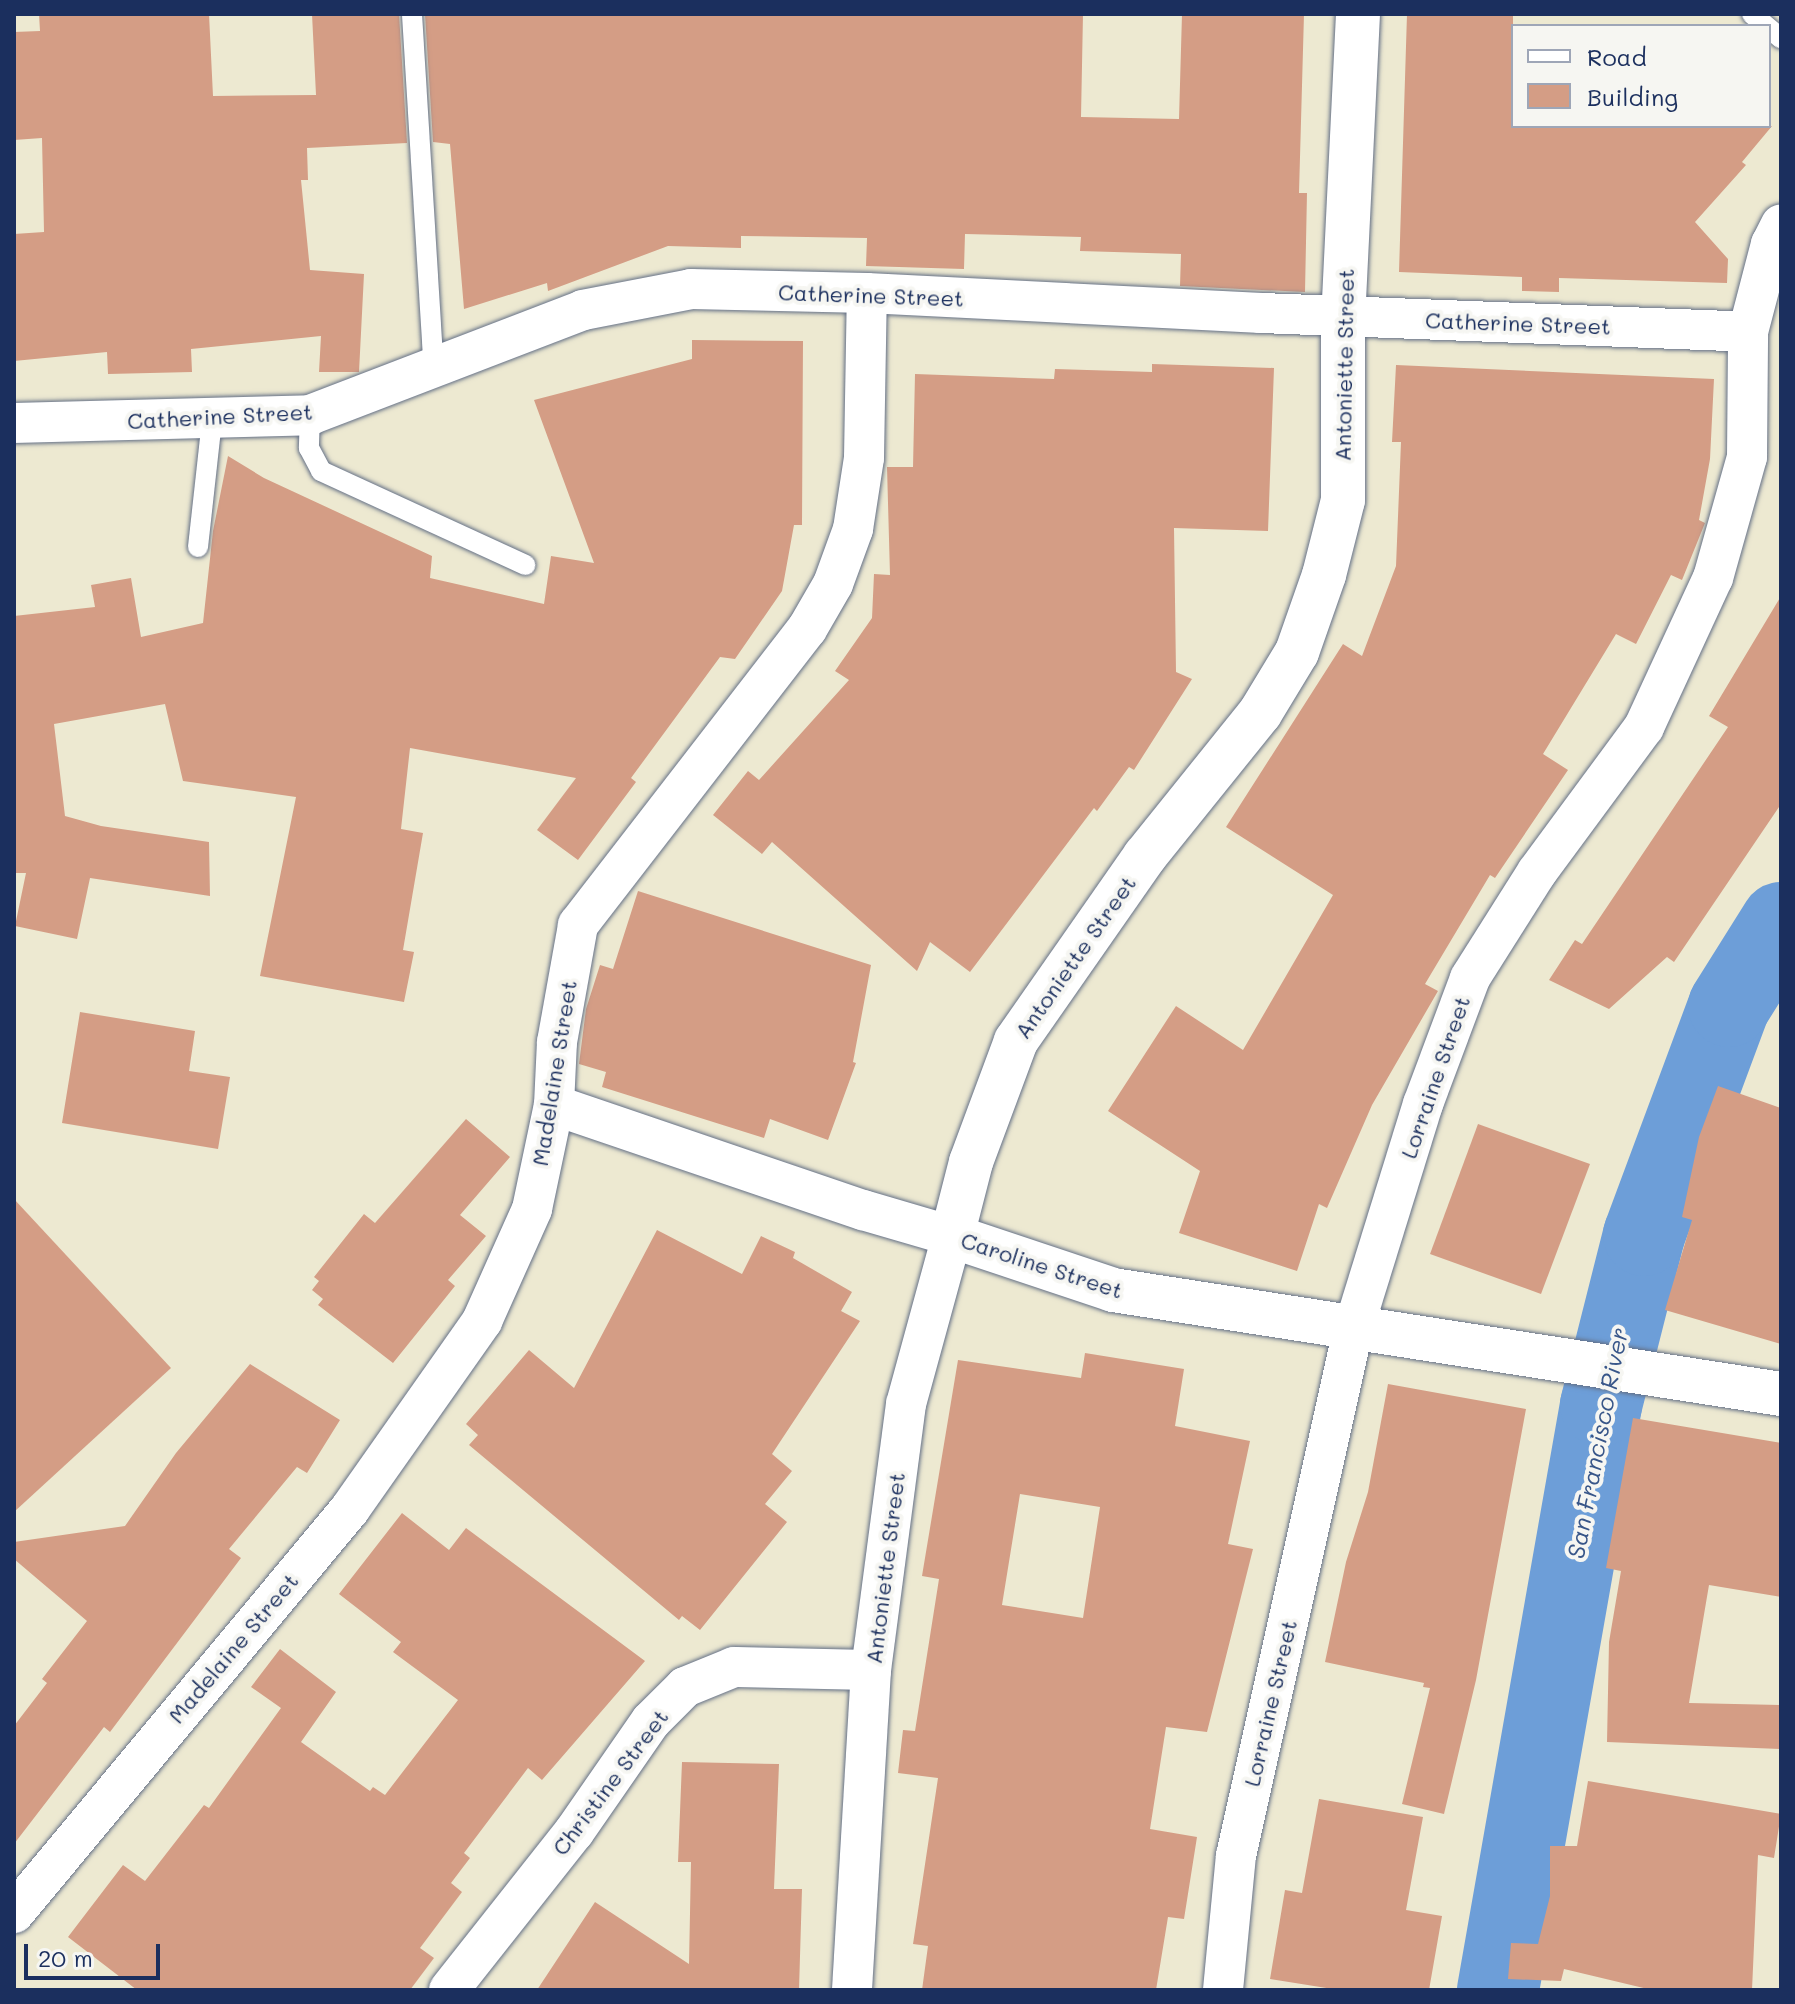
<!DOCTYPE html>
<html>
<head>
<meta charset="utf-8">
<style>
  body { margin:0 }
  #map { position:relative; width:1795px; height:2004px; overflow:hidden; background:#ede9d1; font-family:Mali,sans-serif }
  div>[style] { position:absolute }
  .river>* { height:82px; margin:-41px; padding:0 41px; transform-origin:41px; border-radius:41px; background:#6d9ed8 }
  .building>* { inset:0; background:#d49d85 }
  .roads { filter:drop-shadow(0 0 2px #647086) drop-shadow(0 0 2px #647086) }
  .lane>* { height:20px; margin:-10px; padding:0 10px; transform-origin:10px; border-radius:10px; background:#fff }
  .street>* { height:40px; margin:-20px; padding:0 20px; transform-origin:20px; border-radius:20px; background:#fff }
  .secondary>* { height:44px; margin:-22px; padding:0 22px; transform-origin:22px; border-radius:22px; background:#fff }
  span { translate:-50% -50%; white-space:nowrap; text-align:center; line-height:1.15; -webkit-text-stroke:8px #f6f6f2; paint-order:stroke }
  .street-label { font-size:22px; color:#1b2f5e }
  .water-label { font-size:24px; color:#385689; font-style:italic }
  .frame { position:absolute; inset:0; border:16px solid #1b2f5e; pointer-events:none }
  .legend { position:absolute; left:1511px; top:24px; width:260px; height:104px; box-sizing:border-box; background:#f6f6f2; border:2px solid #9ea6b7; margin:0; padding:10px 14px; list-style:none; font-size:24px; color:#1b2f5e }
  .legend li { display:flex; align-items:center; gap:16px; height:40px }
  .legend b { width:40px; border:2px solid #9ea6b7 }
  .scale { position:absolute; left:24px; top:1944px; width:136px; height:36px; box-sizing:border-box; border:4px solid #1b2f5e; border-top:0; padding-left:10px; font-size:24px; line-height:28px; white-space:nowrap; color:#1b2f5e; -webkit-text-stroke:6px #f6f6f2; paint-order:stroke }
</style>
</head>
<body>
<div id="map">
  <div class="river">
    <div style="left:1498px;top:1990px;width:594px;rotate:-80.01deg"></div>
    <div style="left:1601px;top:1405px;width:175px;rotate:-75.8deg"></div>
    <div style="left:1644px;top:1235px;width:244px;rotate:-69.6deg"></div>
    <div style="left:1729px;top:1006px;width:98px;rotate:-57.9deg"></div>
  </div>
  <div class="building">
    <div style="clip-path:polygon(39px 14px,209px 14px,213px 96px,316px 95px,312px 14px,399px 14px,407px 143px,307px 148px,308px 180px,301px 180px,310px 270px,364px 274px,359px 372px,319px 372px,321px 336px,191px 349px,192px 372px,108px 374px,107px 352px,14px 361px,14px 234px,44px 232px,42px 138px,14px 140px,14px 32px,40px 31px)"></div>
    <div style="clip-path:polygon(425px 14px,1083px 14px,1081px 117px,1179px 119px,1182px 14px,1304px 14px,1299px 193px,1307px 193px,1305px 292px,1180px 286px,1181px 254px,1080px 251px,1081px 237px,965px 234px,964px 269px,866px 266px,867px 238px,741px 236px,741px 248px,668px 246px,548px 291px,547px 283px,464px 309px,450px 144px,433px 142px)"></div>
    <div style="clip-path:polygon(1407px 14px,1513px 14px,1513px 126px,1772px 126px,1742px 162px,1746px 165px,1695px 222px,1728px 259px,1727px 283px,1559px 278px,1559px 292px,1522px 291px,1522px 277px,1399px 272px)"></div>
    <div style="clip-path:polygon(692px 340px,803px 341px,802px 525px,794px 525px,782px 591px,735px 659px,720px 657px,631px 778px,636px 782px,578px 860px,537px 830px,576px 778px,410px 748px,401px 829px,423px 833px,403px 950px,414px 952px,404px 1002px,260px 976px,296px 797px,183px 781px,165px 704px,54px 724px,65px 816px,101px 826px,209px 842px,210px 896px,90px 878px,77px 939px,15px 926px,26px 873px,14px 873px,14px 616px,95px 607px,91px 585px,131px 578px,141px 637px,203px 623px,213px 531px,228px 456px,264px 478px,432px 556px,430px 578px,544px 604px,551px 556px,594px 563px,534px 400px,692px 359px)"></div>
    <div style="clip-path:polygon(1152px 364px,1274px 368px,1268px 531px,1174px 528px,1176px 672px,1192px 679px,1134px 770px,1129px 767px,1097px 811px,1094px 808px,970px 972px,930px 942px,917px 971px,772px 842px,762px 854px,713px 815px,748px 771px,759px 780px,849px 680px,835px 671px,872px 618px,874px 574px,890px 575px,887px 467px,913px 467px,915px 374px,1054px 379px,1055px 369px,1152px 372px)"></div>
    <div style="clip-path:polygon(1396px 365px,1714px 379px,1710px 459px,1699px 520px,1705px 523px,1682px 580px,1671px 575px,1636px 644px,1616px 634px,1543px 754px,1568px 770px,1495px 878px,1490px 875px,1425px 984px,1438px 991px,1372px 1105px,1327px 1208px,1319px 1204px,1297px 1271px,1179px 1233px,1200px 1171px,1108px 1111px,1176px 1006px,1243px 1050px,1333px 895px,1226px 827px,1343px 644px,1362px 656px,1396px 566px,1401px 442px,1392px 442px)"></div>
    <div style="clip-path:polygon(1781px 596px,1781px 804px,1674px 962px,1667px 957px,1609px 1009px,1549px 980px,1575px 940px,1582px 944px,1728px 727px,1709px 716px)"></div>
    <div style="clip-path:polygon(638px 891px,871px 965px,853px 1062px,856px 1063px,828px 1140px,770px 1119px,764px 1138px,602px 1087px,606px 1072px,579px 1064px,586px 1009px,600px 965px,613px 969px)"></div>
    <div style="clip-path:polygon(80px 1012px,195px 1031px,189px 1071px,230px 1077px,218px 1149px,62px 1123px)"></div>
    <div style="clip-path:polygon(1718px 1086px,1781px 1108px,1781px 1344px,1665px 1310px,1692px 1220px,1682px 1217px,1699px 1137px)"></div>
    <div style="clip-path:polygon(466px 1119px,510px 1157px,460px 1215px,486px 1236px,448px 1280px,455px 1286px,393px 1363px,318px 1305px,323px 1299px,312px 1290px,319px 1281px,314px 1277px,364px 1214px,375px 1223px)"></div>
    <div style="clip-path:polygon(1478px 1124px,1590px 1164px,1541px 1294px,1430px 1254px)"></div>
    <div style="clip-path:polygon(14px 1199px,171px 1368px,14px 1512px)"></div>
    <div style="clip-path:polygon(657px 1230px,742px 1274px,761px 1236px,795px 1252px,793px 1258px,852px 1292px,841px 1311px,860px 1321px,772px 1454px,792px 1471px,765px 1504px,787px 1522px,700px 1630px,682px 1616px,679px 1620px,469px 1445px,478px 1435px,466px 1424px,529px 1350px,574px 1388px)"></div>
    <div style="clip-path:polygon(evenodd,1085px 1353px,1184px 1369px,1175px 1426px,1250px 1441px,1228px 1544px,1253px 1549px,1207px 1732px,1166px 1727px,1150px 1829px,1197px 1837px,1184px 1919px,1168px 1917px,1156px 1990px,922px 1990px,928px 1946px,913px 1944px,938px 1778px,898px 1773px,903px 1730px,915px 1731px,939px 1579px,922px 1576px,958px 1360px,1081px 1378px,1085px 1353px,1020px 1494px,1100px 1507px,1083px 1618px,1002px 1605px,1020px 1494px)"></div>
    <div style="clip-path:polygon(250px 1364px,340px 1420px,307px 1473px,297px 1467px,229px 1549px,241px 1558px,110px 1732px,104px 1727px,14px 1844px,14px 1726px,47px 1683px,42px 1679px,87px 1621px,14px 1559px,14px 1542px,125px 1526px,176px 1453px)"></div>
    <div style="clip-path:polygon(1388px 1384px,1526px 1409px,1476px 1680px,1444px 1814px,1402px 1804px,1430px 1688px,1423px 1687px,1424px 1683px,1325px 1662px,1346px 1562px,1368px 1492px)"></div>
    <div style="clip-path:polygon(1633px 1418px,1781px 1443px,1781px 1597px,1709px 1585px,1689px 1703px,1781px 1705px,1781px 1749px,1607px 1742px,1609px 1642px,1621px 1571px,1606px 1568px)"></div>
    <div style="clip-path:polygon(402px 1513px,449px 1550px,466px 1528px,645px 1661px,542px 1780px,528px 1768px,464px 1853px,470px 1858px,451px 1883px,462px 1892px,420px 1948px,434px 1958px,410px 1990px,137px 1990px,68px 1937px,123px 1865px,145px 1881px,204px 1805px,209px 1808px,281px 1708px,251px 1687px,280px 1649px,336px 1692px,301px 1742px,370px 1791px,373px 1787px,385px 1795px,458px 1700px,393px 1652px,401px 1642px,339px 1594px)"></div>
    <div style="clip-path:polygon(682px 1762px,779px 1764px,774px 1889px,802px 1889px,799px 1990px,537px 1990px,595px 1902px,689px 1964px,691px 1862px,678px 1862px)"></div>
    <div style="clip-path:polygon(1588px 1781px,1781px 1814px,1774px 1858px,1758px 1855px,1752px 1990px,1652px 1990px,1564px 1969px,1561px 1981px,1508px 1979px,1511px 1943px,1538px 1944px,1550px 1896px,1550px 1846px,1577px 1846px)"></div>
    <div style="clip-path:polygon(1319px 1799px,1423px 1817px,1406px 1910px,1442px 1916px,1429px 1990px,1339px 1990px,1270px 1979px,1285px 1890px,1302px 1893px)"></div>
  </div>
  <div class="roads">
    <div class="lane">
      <div style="left:412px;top:14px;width:357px;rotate:86.5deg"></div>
      <div style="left:1752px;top:14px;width:38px;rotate:40deg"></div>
      <div style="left:310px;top:415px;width:33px;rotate:92deg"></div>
      <div style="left:309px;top:448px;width:26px;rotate:62deg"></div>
      <div style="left:321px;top:471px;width:225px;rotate:24.7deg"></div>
      <div style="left:198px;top:547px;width:128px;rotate:-83.7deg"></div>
    </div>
    <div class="street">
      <div style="left:14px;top:423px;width:296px;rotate:-1.5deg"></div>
      <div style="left:310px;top:415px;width:292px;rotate:-21deg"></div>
      <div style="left:583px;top:310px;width:110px;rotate:-11deg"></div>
      <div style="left:691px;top:289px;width:176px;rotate:1.3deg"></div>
      <div style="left:867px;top:293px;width:395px;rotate:2.9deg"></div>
      <div style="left:1261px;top:313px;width:487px;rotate:2.2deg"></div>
      <div style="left:554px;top:1105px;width:326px;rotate:18.8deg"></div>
      <div style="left:863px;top:1210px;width:93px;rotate:16.3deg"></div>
      <div style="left:952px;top:1236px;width:174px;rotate:105.3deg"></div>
      <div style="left:906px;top:1404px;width:268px;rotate:97.5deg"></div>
      <div style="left:871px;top:1670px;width:321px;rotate:93.4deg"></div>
      <div style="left:14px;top:1913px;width:525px;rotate:-50.25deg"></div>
      <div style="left:350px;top:1509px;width:230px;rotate:-54.9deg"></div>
      <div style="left:482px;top:1321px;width:123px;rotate:-65.9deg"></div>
      <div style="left:532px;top:1209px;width:106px;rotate:-78.1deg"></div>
      <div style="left:554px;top:1105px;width:63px;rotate:-87.3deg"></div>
      <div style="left:557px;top:1042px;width:119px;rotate:-79.8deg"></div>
      <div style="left:578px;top:925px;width:374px;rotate:-52.3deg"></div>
      <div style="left:807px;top:629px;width:52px;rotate:-60deg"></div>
      <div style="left:833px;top:584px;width:59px;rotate:-70deg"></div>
      <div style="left:853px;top:529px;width:72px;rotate:-81.2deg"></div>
      <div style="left:864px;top:458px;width:165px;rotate:-89deg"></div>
      <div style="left:449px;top:1990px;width:201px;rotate:-51.7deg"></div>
      <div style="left:574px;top:1832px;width:135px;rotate:-55.3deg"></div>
      <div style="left:651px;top:1721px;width:48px;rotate:-45deg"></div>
      <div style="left:685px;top:1687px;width:53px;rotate:-22.2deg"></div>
      <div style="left:734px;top:1667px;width:137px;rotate:1.3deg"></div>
      <div style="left:1223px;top:1990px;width:135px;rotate:-84.5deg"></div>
      <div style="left:1236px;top:1856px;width:539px;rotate:-77.46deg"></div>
      <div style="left:1353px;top:1330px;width:237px;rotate:-72.8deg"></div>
      <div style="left:1423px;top:1104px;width:134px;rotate:-69.5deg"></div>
      <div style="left:1470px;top:978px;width:125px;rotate:-57.7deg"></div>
      <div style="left:1537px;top:872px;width:180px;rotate:-53.6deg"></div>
      <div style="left:1644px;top:727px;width:164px;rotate:-65.2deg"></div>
      <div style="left:1713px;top:578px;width:126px;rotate:-74.3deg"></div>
      <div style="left:1747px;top:457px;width:125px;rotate:-89.5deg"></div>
      <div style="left:1748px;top:332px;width:91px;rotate:-75.4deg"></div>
      <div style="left:1771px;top:244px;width:22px;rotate:-63deg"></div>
    </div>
    <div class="secondary">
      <div style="left:1358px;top:14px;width:302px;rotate:92.8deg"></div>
      <div style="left:1343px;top:316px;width:184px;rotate:90deg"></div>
      <div style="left:1343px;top:500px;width:77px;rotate:104.2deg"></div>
      <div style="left:1324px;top:575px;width:82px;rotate:109.3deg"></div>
      <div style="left:1297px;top:652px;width:71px;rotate:121.2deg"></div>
      <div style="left:1260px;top:713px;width:184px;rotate:128.8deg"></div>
      <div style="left:1145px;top:856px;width:226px;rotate:124.9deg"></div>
      <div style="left:1016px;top:1041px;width:129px;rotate:110.4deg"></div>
      <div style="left:971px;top:1162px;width:76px;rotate:104.4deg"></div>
      <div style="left:952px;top:1236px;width:170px;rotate:18.5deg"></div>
      <div style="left:1113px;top:1290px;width:676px;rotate:8.85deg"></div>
    </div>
  </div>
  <div class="street-label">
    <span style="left:871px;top:295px;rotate:2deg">Catherine Street</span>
    <span style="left:1518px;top:323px;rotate:2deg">Catherine Street</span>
    <span style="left:1344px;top:365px;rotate:-89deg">Antoniette Street</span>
    <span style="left:220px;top:416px;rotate:-3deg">Catherine Street</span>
    <span style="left:1075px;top:957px;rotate:-55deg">Antoniette Street</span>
    <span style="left:554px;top:1073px;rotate:-81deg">Madelaine Street</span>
    <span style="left:1435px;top:1077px;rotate:-71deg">Lorraine Street</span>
    <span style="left:1042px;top:1265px;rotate:18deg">Caroline Street</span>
    <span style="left:885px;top:1568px;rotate:-83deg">Antoniette Street</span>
    <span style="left:233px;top:1648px;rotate:-50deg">Madelaine Street</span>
    <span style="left:1270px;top:1703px;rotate:-77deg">Lorraine Street</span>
    <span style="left:610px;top:1782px;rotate:-53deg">Christine Street</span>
  </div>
  <div class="water-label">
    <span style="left:1597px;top:1443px;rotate:-79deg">San Francisco River</span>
  </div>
  <div class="frame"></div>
  <ul class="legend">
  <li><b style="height:10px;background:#fff"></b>Road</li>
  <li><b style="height:22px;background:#d49d85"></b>Building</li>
  </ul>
  <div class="scale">20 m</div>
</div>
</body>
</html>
